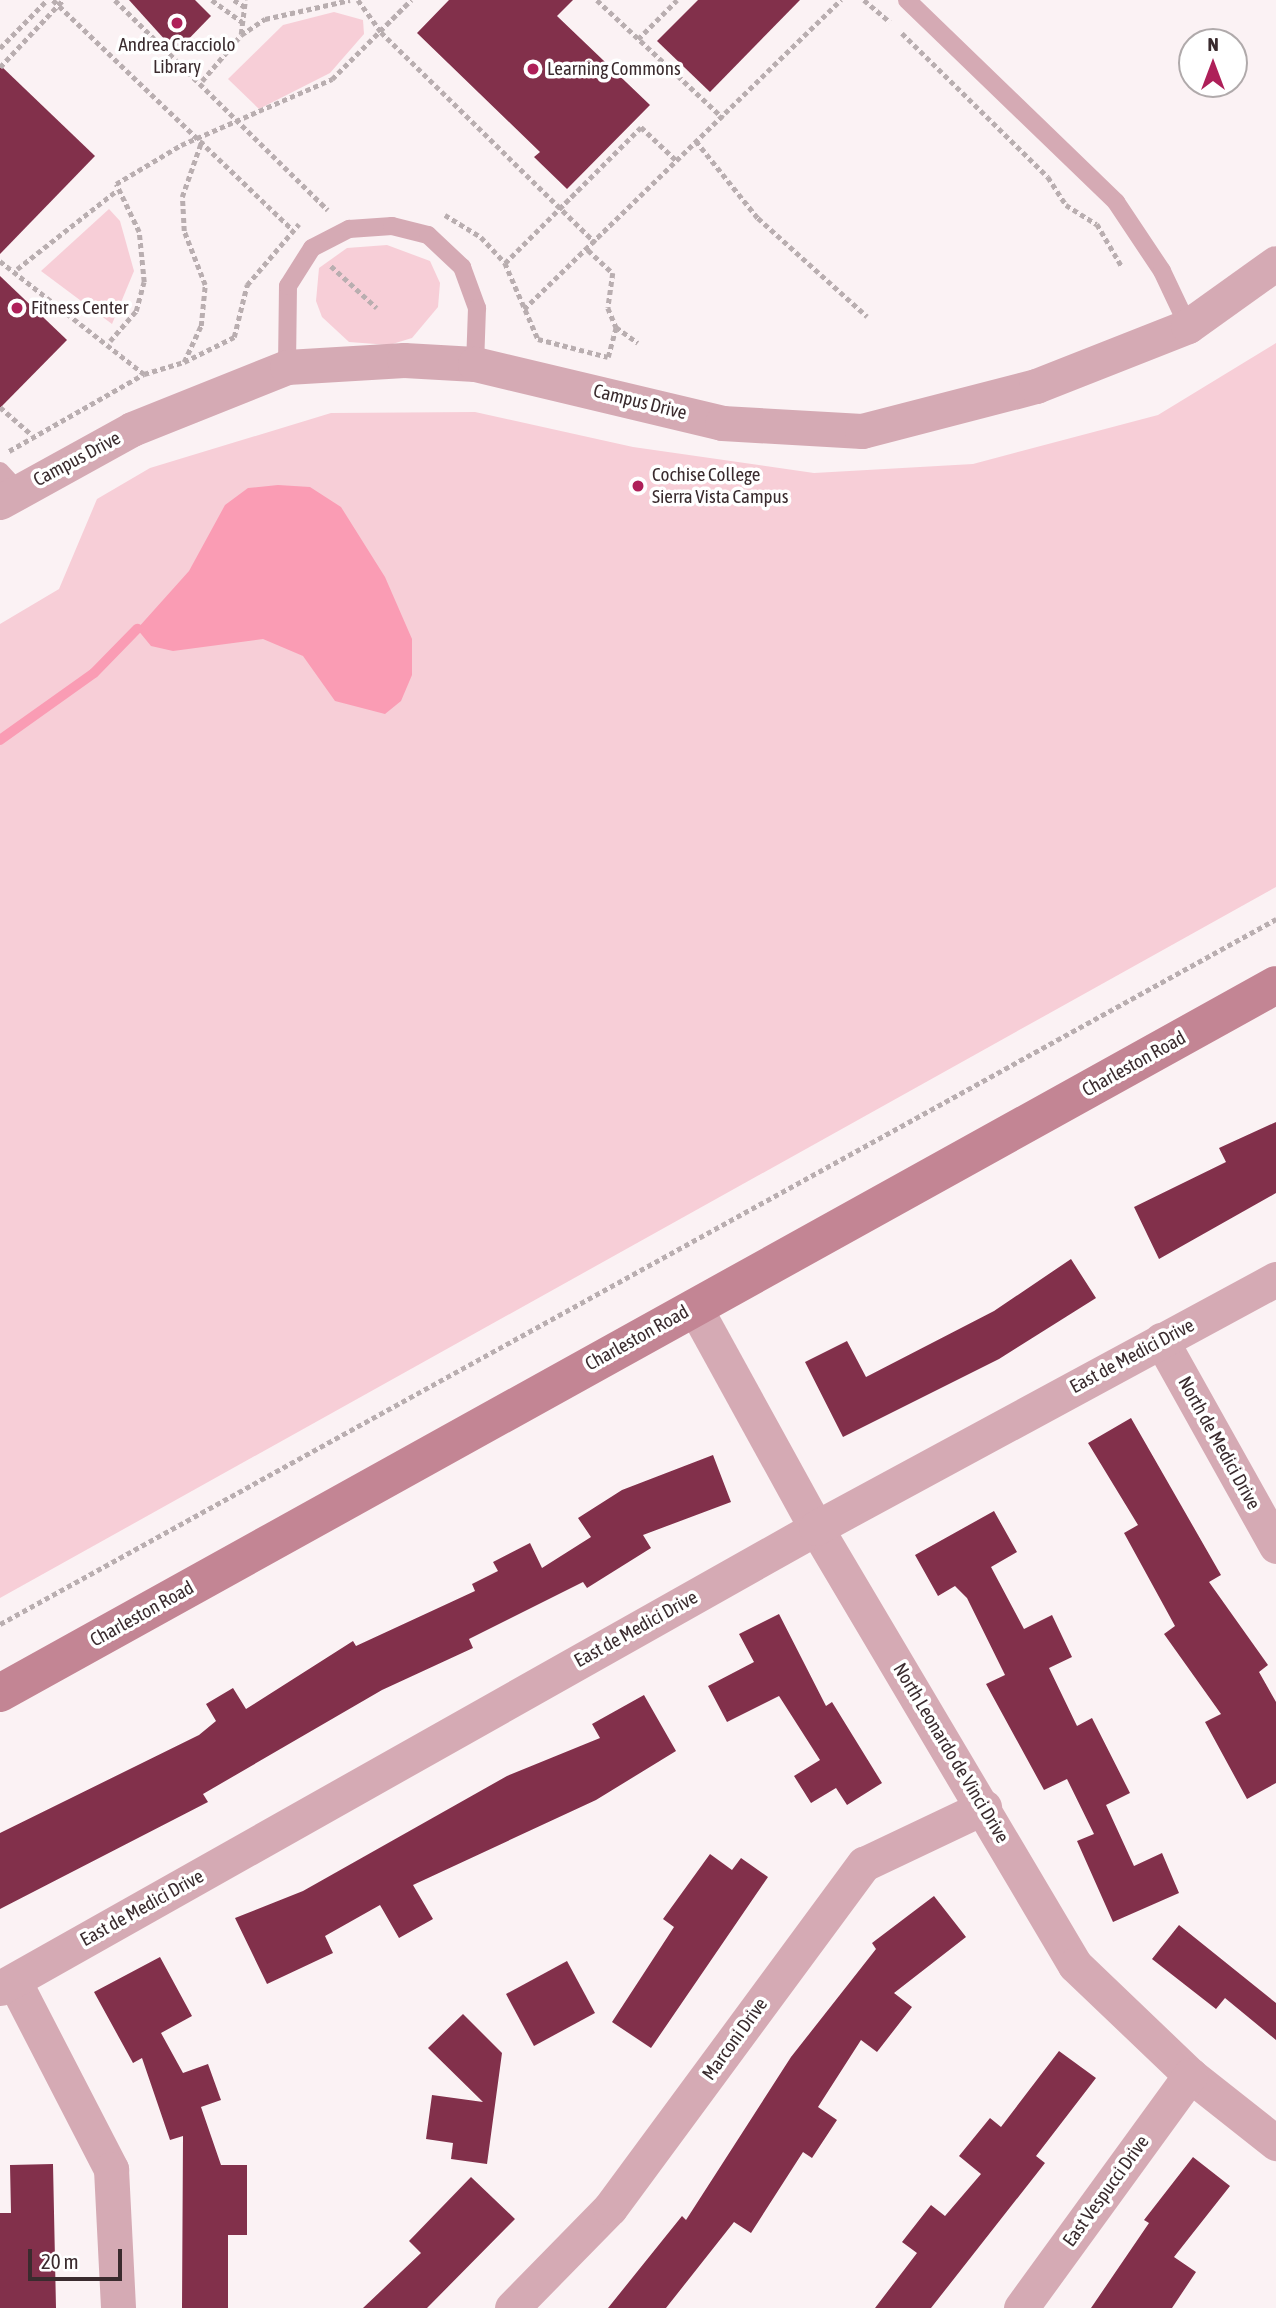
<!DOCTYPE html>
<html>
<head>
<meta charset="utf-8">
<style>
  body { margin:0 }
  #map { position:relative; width:1276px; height:2308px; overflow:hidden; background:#fbf2f4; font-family:"Asap Condensed",sans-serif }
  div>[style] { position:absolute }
  .green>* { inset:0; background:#f7ced7 }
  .water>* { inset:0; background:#fa9cb4 }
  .stream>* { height:10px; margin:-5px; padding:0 5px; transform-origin:5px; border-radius:5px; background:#fa9cb4 }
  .building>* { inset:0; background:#82304b }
  .path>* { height:4.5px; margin-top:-2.25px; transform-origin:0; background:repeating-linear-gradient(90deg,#b9aeb0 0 5px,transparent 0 8.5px) }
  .lane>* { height:18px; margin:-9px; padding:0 9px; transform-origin:9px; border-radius:9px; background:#d5aab4 }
  .street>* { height:35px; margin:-17.5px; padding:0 17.5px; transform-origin:17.5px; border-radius:17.5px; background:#d5aab4 }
  .secondary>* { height:38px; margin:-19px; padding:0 19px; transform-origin:19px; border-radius:19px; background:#c38594 }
  .dots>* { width:19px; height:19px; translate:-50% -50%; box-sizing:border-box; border:4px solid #fff; border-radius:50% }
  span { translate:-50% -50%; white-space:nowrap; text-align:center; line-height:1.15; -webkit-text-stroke:7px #fff; paint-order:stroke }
  .poi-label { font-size:19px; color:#3a2b2e }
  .left { translate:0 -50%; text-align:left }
  .street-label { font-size:19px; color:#3a2b2e }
  .north { position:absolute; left:1178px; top:28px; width:70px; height:70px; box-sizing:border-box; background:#fff; border:2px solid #b0aaab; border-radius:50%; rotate:0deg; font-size:19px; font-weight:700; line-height:28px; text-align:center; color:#3a2b2e }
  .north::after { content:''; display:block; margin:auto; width:24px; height:32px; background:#ae2059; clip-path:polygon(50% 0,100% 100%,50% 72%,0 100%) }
  .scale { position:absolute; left:28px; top:2249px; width:94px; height:32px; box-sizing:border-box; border:4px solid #3a2b2e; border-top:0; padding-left:9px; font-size:21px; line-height:24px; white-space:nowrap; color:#3a2b2e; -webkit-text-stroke:5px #fff; paint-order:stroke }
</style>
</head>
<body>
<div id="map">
  <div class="green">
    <div style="clip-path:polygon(334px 12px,363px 20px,364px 34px,330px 73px,259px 109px,228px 79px,283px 25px)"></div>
    <div style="clip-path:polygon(109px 209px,120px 221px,134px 271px,112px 324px,41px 271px)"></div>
    <div style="clip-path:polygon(387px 245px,430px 261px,440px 283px,438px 307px,412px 338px,389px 345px,349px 342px,322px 317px,316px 301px,319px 268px,347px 248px)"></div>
    <div style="clip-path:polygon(1276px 343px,1276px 887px,0 1598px,0 624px,59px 589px,97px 499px,150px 468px,331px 413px,475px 412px,633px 447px,814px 473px,973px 464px,1158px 415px)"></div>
  </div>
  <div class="water">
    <div style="clip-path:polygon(278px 485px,310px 487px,341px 507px,385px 577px,412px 639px,412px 675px,401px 701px,385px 714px,335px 701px,303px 656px,263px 639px,173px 651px,151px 646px,137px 629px,189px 571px,225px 505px,248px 488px)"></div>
  </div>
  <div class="stream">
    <div style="left:0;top:740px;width:115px;rotate:-35.5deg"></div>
    <div style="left:94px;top:673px;width:62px;rotate:-45.7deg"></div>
  </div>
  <div class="building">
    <div style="clip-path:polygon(129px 0,195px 0,211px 16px,176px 52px)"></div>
    <div style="clip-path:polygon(449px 0,573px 0,557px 16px,650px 105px,567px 189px,534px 157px,540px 152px,417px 33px)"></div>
    <div style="clip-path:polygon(698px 0,800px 0,710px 92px,657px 41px)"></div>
    <div style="clip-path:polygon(0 65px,95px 156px,0 254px)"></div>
    <div style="clip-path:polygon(0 276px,67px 340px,0 408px)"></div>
    <div style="clip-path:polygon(1276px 1122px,1276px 1193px,1159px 1259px,1134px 1207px,1226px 1162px,1219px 1148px)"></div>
    <div style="clip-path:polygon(1071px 1259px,1096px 1298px,999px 1359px,843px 1437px,805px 1362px,847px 1341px,866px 1377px,994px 1311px)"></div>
    <div style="clip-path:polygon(1131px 1418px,1221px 1575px,1209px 1582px,1268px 1665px,1259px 1672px,1276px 1702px,1276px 1783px,1247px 1799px,1205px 1722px,1221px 1714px,1164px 1634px,1175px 1626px,1124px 1533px,1138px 1525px,1088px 1443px)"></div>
    <div style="clip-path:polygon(713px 1455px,731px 1502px,643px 1535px,651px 1548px,587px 1588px,583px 1582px,469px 1639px,473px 1648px,382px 1690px,203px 1794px,208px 1802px,0 1909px,0 1833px,199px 1735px,216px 1721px,206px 1704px,233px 1688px,246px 1709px,353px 1641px,356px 1646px,475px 1591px,472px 1584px,498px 1571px,493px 1562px,530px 1543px,542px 1568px,591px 1537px,578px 1518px,622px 1490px)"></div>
    <div style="clip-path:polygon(994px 1511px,1017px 1552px,991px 1567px,1024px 1629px,1052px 1615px,1072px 1657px,1049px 1668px,1077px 1726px,1092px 1718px,1130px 1793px,1106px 1805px,1134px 1866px,1162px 1853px,1179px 1893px,1113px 1922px,1077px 1841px,1094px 1834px,1067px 1779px,1044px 1790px,986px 1684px,1005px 1675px,967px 1598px,955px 1586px,938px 1596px,915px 1555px)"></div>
    <div style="clip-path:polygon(779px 1614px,826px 1706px,832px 1702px,882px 1783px,847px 1805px,836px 1788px,811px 1803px,794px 1776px,820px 1760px,779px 1696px,727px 1722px,708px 1686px,754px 1662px,739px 1634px)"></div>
    <div style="clip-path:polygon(644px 1695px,676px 1751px,596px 1800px,413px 1885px,433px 1919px,399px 1938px,380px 1905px,325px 1936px,333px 1953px,267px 1984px,235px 1918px,303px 1891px,507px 1776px,600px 1738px,592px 1724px)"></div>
    <div style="clip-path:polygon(710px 1854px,732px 1870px,741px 1858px,768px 1877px,651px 2048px,612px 2022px,674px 1927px,663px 1919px)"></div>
    <div style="clip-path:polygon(934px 1896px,966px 1937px,894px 1993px,912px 2007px,877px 2052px,861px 2040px,818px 2107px,837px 2120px,812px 2158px,803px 2152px,751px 2233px,734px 2222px,666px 2308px,608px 2308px,682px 2216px,686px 2220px,791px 2057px,876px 1949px,872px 1943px)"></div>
    <div style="clip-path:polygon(1179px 1925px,1276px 2003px,1276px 2040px,1225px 1998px,1216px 2009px,1152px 1959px)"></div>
    <div style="clip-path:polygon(160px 1957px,192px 2016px,161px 2033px,183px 2073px,208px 2064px,221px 2100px,201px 2107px,221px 2165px,247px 2165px,247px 2235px,228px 2235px,228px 2308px,182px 2308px,183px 2136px,170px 2140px,142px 2058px,133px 2063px,94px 1992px)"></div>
    <div style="clip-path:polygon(567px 1961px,595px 2013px,534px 2046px,506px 1994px)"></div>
    <div style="clip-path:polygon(463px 2014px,502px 2053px,487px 2164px,451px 2159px,453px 2143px,426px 2139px,432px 2095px,483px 2102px,428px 2048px)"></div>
    <div style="clip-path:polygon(1059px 2051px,1096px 2078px,1036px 2156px,1045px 2163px,931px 2308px,875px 2308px,917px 2253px,902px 2242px,931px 2205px,945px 2216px,981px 2174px,959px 2156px,990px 2118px,1001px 2127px)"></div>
    <div style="clip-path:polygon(1193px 2157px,1230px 2186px,1174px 2257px,1196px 2272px,1172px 2308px,1091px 2308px,1149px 2223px,1144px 2220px)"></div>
    <div style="clip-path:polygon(53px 2164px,56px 2308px,0 2308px,0 2213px,11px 2213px,10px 2165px)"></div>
    <div style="clip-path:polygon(471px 2177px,515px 2219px,427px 2308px,363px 2308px,421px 2253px,409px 2241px)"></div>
  </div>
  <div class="path">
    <div style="left:53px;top:0;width:331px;rotate:43.8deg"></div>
    <div style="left:115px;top:0;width:299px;rotate:44.6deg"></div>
    <div style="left:212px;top:0;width:37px;rotate:36deg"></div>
    <div style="left:234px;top:0;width:13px;rotate:32deg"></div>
    <div style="left:358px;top:0;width:39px;rotate:54deg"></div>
    <div style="left:381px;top:32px;width:301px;rotate:44.5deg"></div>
    <div style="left:597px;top:0;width:173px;rotate:43.1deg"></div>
    <div style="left:864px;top:0;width:34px;rotate:40deg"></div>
    <div style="left:902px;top:33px;width:205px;rotate:44.6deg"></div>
    <div style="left:1048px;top:177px;width:33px;rotate:57deg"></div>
    <div style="left:1066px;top:205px;width:36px;rotate:32deg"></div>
    <div style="left:1097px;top:224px;width:48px;rotate:59.7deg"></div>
    <div style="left:241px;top:34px;width:34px;rotate:-83deg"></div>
    <div style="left:638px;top:39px;width:55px;rotate:-45deg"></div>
    <div style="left:0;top:48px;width:67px;rotate:-45.6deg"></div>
    <div style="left:0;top:67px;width:92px;rotate:-46.8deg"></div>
    <div style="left:202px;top:81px;width:60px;rotate:-49.7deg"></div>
    <div style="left:241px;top:35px;width:29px;rotate:-34deg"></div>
    <div style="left:265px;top:19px;width:87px;rotate:-12.6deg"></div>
    <div style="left:696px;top:141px;width:99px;rotate:51.2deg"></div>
    <div style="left:758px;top:218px;width:147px;rotate:42deg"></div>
    <div style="left:445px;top:215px;width:42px;rotate:31.4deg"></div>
    <div style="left:481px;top:237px;width:35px;rotate:47deg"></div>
    <div style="left:505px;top:263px;width:83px;rotate:66.5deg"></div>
    <div style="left:538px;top:339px;width:72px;rotate:14.4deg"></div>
    <div style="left:608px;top:357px;width:31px;rotate:-75deg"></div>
    <div style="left:588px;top:250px;width:34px;rotate:43deg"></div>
    <div style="left:613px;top:273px;width:35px;rotate:98deg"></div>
    <div style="left:608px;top:308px;width:21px;rotate:67deg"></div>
    <div style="left:616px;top:327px;width:27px;rotate:36deg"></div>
    <div style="left:0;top:261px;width:183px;rotate:38.1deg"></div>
    <div style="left:505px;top:263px;width:192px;rotate:-45deg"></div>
    <div style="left:641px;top:127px;width:48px;rotate:43.3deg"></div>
    <div style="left:331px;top:266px;width:62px;rotate:42.4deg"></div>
    <div style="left:17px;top:269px;width:125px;rotate:-38.2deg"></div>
    <div style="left:524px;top:309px;width:443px;rotate:-44.3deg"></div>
    <div style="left:110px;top:341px;width:40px;rotate:-49deg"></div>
    <div style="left:136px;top:311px;width:30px;rotate:-75deg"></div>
    <div style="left:144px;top:282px;width:50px;rotate:-95.7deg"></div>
    <div style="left:139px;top:232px;width:53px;rotate:-115.6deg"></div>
    <div style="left:116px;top:184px;width:76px;rotate:-31deg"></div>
    <div style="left:181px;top:145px;width:165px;rotate:-23.6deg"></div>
    <div style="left:332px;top:79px;width:112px;rotate:-45deg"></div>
    <div style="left:184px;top:362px;width:56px;rotate:-26.6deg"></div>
    <div style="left:234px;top:337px;width:54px;rotate:-76deg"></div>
    <div style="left:247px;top:285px;width:80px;rotate:-49.6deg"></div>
    <div style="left:0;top:407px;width:41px;rotate:41.1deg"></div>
    <div style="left:9px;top:451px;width:155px;rotate:-29.7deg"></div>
    <div style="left:144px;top:374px;width:42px;rotate:-16.7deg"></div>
    <div style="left:184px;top:362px;width:40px;rotate:-65deg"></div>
    <div style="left:201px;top:326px;width:41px;rotate:-84.4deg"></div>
    <div style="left:205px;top:285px;width:58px;rotate:-111.3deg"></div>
    <div style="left:184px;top:231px;width:34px;rotate:-93deg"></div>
    <div style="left:182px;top:197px;width:60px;rotate:-70.7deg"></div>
    <div style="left:0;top:1624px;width:1458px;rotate:-28.92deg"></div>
  </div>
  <div class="lane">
    <div style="left:907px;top:0;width:291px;rotate:44deg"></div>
    <div style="left:1116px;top:202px;width:83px;rotate:56.3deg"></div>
    <div style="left:1162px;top:271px;width:61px;rotate:64.7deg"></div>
    <div style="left:287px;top:367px;width:81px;rotate:-89.3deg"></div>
    <div style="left:288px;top:286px;width:45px;rotate:-57.7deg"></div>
    <div style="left:312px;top:248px;width:42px;rotate:-27.2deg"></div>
    <div style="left:349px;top:229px;width:43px;rotate:-4deg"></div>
    <div style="left:392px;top:226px;width:37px;rotate:14deg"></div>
    <div style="left:428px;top:235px;width:47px;rotate:43.3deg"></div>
    <div style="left:462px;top:267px;width:44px;rotate:69.9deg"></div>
    <div style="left:477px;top:308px;width:56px;rotate:92deg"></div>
    <div style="left:0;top:471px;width:26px;rotate:47deg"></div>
  </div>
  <div class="street">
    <div style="left:0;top:502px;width:151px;rotate:-28.9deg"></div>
    <div style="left:132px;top:429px;width:167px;rotate:-21.8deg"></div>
    <div style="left:287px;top:367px;width:117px;rotate:-3.4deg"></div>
    <div style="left:404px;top:360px;width:71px;rotate:3.2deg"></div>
    <div style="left:475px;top:364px;width:254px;rotate:13.4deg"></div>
    <div style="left:722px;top:423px;width:140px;rotate:3.3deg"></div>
    <div style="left:862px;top:431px;width:180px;rotate:-14.5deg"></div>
    <div style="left:1036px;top:386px;width:163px;rotate:-21.5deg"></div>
    <div style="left:1188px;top:326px;width:108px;rotate:-35.6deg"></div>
    <div style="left:694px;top:1306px;width:253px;rotate:61.2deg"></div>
    <div style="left:816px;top:1528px;width:508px;rotate:59.35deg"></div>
    <div style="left:1075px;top:1965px;width:159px;rotate:43.7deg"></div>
    <div style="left:1190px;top:2075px;width:110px;rotate:38.3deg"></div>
    <div style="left:1161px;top:1340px;width:236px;rotate:60.8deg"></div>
    <div style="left:14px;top:1981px;width:212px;rotate:62.7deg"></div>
    <div style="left:111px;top:2169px;width:139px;rotate:87.1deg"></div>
    <div style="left:0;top:1988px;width:937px;rotate:-29.41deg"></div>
    <div style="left:816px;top:1528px;width:523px;rotate:-28.43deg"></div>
    <div style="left:512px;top:2308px;width:140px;rotate:-45.6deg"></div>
    <div style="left:610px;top:2208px;width:428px;rotate:-53.6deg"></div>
    <div style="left:864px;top:1864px;width:133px;rotate:-25.4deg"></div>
    <div style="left:1021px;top:2308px;width:288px;rotate:-54deg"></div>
  </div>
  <div class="secondary">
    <div style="left:0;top:1693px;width:1459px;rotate:-29.02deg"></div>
  </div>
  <div class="dots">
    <div style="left:177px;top:23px;background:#ae2059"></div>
    <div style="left:533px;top:69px;background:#ae2059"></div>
    <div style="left:17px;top:308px;background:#ae2059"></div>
    <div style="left:638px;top:486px;background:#ae2059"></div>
  </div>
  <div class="poi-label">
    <span style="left:177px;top:56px">Andrea Cracciolo<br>Library</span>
    <span class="left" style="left:547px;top:69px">Learning Commons</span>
    <span class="left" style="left:31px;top:308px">Fitness Center</span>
    <span class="left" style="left:652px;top:486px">Cochise College<br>Sierra Vista Campus</span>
  </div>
  <div class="street-label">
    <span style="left:640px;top:402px;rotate:14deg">Campus Drive</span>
    <span style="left:77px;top:459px;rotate:-28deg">Campus Drive</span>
    <span style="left:1134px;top:1064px;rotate:-29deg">Charleston Road</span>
    <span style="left:637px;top:1338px;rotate:-29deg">Charleston Road</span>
    <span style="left:1132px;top:1356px;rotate:-28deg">East de Medici Drive</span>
    <span style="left:1219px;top:1443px;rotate:61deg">North de Medici Drive</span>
    <span style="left:142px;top:1614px;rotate:-29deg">Charleston Road</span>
    <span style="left:636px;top:1629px;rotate:-29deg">East de Medici Drive</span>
    <span style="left:951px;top:1753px;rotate:59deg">North Leonardo de Vinci Drive</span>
    <span style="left:142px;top:1908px;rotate:-29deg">East de Medici Drive</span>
    <span style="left:735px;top:2039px;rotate:-54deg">Marconi Drive</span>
    <span style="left:1106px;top:2191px;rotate:-54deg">East Vespucci Drive</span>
  </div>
  <div class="north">N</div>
  <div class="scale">20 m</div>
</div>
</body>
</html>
